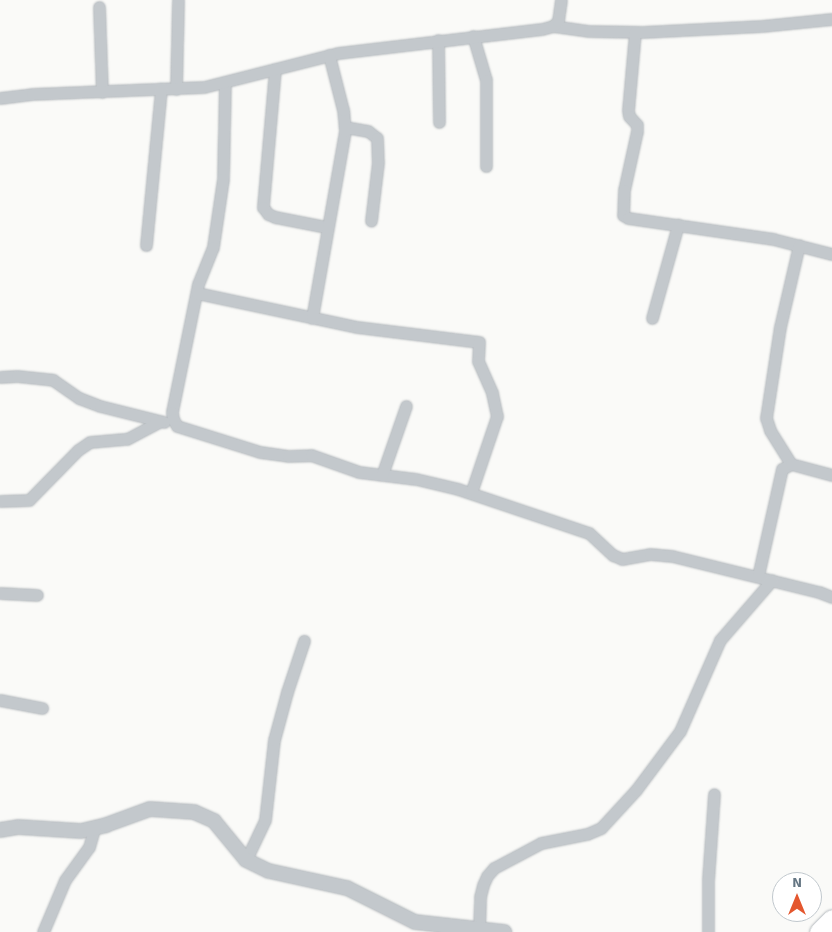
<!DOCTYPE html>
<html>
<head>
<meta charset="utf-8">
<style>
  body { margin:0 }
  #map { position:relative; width:832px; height:932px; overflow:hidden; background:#fafaf8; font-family:Signika,sans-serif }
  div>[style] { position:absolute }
  .roads { filter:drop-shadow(0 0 1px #b4b9bd) drop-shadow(0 0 1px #b4b9bd) }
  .minor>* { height:11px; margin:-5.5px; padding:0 5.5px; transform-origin:5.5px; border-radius:5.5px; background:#c3c8cc }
  .tertiary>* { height:14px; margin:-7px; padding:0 7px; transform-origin:7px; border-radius:7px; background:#c3c8cc }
  .trunk>* { height:19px; margin:-9.5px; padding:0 9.5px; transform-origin:9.5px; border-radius:9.5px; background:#fff }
  span { translate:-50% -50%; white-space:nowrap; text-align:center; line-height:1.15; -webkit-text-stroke:5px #fff; paint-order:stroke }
  .north { position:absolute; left:772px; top:872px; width:50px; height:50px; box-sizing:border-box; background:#fff; border:1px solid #c1c8cd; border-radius:50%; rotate:0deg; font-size:14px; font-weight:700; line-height:20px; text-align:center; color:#657683 }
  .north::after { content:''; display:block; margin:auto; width:18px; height:22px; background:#e4572e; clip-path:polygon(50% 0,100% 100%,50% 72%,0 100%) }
</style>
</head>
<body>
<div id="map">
  <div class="roads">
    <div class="minor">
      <div style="left:99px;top:7px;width:85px;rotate:88deg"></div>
      <div style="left:553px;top:26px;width:35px;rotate:8deg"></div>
      <div style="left:588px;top:31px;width:55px;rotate:1deg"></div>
      <div style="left:643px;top:32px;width:119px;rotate:-2.9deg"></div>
      <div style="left:762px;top:26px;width:70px;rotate:-5.7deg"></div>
      <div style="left:635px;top:32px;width:78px;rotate:95.1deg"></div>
      <div style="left:628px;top:110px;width:6px;rotate:81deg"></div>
      <div style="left:629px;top:116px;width:12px;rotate:48deg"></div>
      <div style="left:637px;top:125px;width:6px;rotate:90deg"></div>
      <div style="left:637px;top:131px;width:60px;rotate:102.4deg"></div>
      <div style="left:624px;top:190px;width:25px;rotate:92deg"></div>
      <div style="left:623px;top:215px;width:6px;rotate:31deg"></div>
      <div style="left:628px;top:218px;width:147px;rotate:8.2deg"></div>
      <div style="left:773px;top:239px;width:61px;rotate:14.3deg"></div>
      <div style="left:473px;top:36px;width:46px;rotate:73.5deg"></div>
      <div style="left:486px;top:80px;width:86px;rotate:90deg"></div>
      <div style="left:438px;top:40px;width:82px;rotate:89.3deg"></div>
      <div style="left:275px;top:69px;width:139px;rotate:95deg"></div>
      <div style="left:263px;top:207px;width:9px;rotate:54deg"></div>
      <div style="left:268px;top:214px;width:8px;rotate:23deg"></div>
      <div style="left:275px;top:217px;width:52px;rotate:11.1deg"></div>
      <div style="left:225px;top:82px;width:97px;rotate:91.2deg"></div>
      <div style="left:223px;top:179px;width:69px;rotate:98.4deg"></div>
      <div style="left:213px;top:247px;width:40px;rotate:112deg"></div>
      <div style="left:198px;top:284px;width:131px;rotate:101.5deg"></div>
      <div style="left:172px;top:412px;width:7px;rotate:82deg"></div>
      <div style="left:173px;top:419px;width:8px;rotate:60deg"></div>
      <div style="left:177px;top:426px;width:87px;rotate:17.4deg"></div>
      <div style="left:260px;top:452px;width:28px;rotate:8deg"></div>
      <div style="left:288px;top:456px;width:23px;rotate:-2deg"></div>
      <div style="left:311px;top:455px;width:51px;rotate:19.5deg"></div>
      <div style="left:359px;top:472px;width:57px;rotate:7deg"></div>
      <div style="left:416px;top:479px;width:43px;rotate:13.4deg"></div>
      <div style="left:458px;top:489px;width:138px;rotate:18.6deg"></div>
      <div style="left:589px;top:533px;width:33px;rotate:43deg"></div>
      <div style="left:613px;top:555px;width:10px;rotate:24deg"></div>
      <div style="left:622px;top:559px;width:28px;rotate:-10deg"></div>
      <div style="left:650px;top:554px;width:22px;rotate:5deg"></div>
      <div style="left:672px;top:556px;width:151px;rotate:13.8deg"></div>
      <div style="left:819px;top:592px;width:14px;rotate:21deg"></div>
      <div style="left:176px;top:89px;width:89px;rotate:-88.7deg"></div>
      <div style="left:0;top:98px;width:32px;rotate:-7deg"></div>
      <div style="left:32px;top:94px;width:172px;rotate:-2.3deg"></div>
      <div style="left:204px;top:87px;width:138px;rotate:-14.2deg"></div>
      <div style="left:338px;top:53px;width:205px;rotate:-6.7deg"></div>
      <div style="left:542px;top:29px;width:11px;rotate:-15deg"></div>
      <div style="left:553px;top:26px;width:7px;rotate:-45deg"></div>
      <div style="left:558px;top:21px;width:21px;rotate:-82deg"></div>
      <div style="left:345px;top:127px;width:23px;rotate:10deg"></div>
      <div style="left:368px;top:131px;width:11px;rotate:38deg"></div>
      <div style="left:377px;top:138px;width:24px;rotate:88deg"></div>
      <div style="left:378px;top:162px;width:59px;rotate:96.8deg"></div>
      <div style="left:146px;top:245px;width:157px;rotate:-84.5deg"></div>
      <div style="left:197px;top:293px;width:164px;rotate:12deg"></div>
      <div style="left:357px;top:327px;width:123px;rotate:7deg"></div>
      <div style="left:479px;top:342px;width:19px;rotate:93deg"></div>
      <div style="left:478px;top:361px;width:35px;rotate:66deg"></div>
      <div style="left:492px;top:393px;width:24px;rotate:78deg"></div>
      <div style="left:497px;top:416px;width:81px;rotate:108.7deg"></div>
      <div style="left:312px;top:318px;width:190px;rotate:-80deg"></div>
      <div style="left:345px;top:131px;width:21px;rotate:-95deg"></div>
      <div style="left:343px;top:110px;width:57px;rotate:-104.3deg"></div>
      <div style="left:652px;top:318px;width:97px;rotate:-74.4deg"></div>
      <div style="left:0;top:377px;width:17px;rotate:-3deg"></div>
      <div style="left:17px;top:376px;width:36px;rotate:6deg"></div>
      <div style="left:53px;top:380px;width:32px;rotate:35deg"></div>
      <div style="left:79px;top:398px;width:22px;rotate:21deg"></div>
      <div style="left:100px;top:406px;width:66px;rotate:14deg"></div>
      <div style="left:791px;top:464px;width:40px;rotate:-122deg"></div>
      <div style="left:770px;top:430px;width:13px;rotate:-108deg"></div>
      <div style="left:766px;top:418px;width:92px;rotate:-81.3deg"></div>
      <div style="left:780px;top:327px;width:84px;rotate:-77deg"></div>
      <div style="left:382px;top:475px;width:73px;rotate:-70.8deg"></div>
      <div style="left:0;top:501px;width:29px;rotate:-2deg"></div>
      <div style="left:29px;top:500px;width:70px;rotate:-45.6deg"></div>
      <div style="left:78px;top:450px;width:14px;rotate:-34deg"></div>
      <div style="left:90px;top:442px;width:37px;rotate:-5deg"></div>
      <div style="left:127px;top:439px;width:38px;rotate:-28deg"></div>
      <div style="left:758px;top:576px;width:110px;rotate:-77.4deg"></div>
      <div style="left:782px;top:469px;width:10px;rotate:-29deg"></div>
      <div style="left:791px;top:464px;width:42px;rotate:15deg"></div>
      <div style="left:0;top:593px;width:37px;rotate:3deg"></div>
      <div style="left:0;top:700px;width:43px;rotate:10.8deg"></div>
      <div style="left:246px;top:860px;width:44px;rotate:-64.6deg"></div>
      <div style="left:265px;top:820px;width:81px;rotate:-83.6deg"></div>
      <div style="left:274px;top:740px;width:50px;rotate:-74.8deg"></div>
      <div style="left:287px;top:692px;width:54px;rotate:-71.6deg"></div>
      <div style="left:479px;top:930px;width:33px;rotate:-88deg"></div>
      <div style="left:480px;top:897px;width:12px;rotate:-76deg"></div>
      <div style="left:483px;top:885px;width:10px;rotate:-66deg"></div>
      <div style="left:487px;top:876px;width:11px;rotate:-49deg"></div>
      <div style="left:494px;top:868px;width:53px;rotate:-28deg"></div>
      <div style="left:541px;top:843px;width:47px;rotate:-11.1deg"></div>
      <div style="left:587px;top:834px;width:15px;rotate:-23deg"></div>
      <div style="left:601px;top:828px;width:52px;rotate:-47.4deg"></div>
      <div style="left:636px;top:790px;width:74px;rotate:-53.3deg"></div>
      <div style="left:680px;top:731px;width:99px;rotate:-66.3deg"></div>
      <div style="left:720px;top:640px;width:79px;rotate:-49.1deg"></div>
      <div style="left:43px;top:932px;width:56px;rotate:-67.1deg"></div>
      <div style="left:65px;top:880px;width:41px;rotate:-54deg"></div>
      <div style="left:89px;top:847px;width:19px;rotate:-74deg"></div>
      <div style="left:708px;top:932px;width:52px;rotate:-90deg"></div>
      <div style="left:708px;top:880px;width:86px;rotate:-86deg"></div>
    </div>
    <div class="tertiary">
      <div style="left:0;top:830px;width:18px;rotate:-9deg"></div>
      <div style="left:18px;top:827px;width:63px;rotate:3.6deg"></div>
      <div style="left:81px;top:831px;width:26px;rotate:-13deg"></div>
      <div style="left:106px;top:825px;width:47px;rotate:-20deg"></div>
      <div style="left:150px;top:809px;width:44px;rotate:3.9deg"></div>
      <div style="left:194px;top:812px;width:22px;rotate:24deg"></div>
      <div style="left:214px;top:821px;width:50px;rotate:50.6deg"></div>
      <div style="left:246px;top:860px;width:25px;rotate:26deg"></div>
      <div style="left:269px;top:871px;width:80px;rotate:12.3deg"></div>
      <div style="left:347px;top:888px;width:76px;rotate:26.6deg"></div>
      <div style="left:415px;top:922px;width:90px;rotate:6.4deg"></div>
    </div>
    <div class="trunk">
      <div style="left:819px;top:932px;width:18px;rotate:-45deg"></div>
    </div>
  </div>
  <div class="north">N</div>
</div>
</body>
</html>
